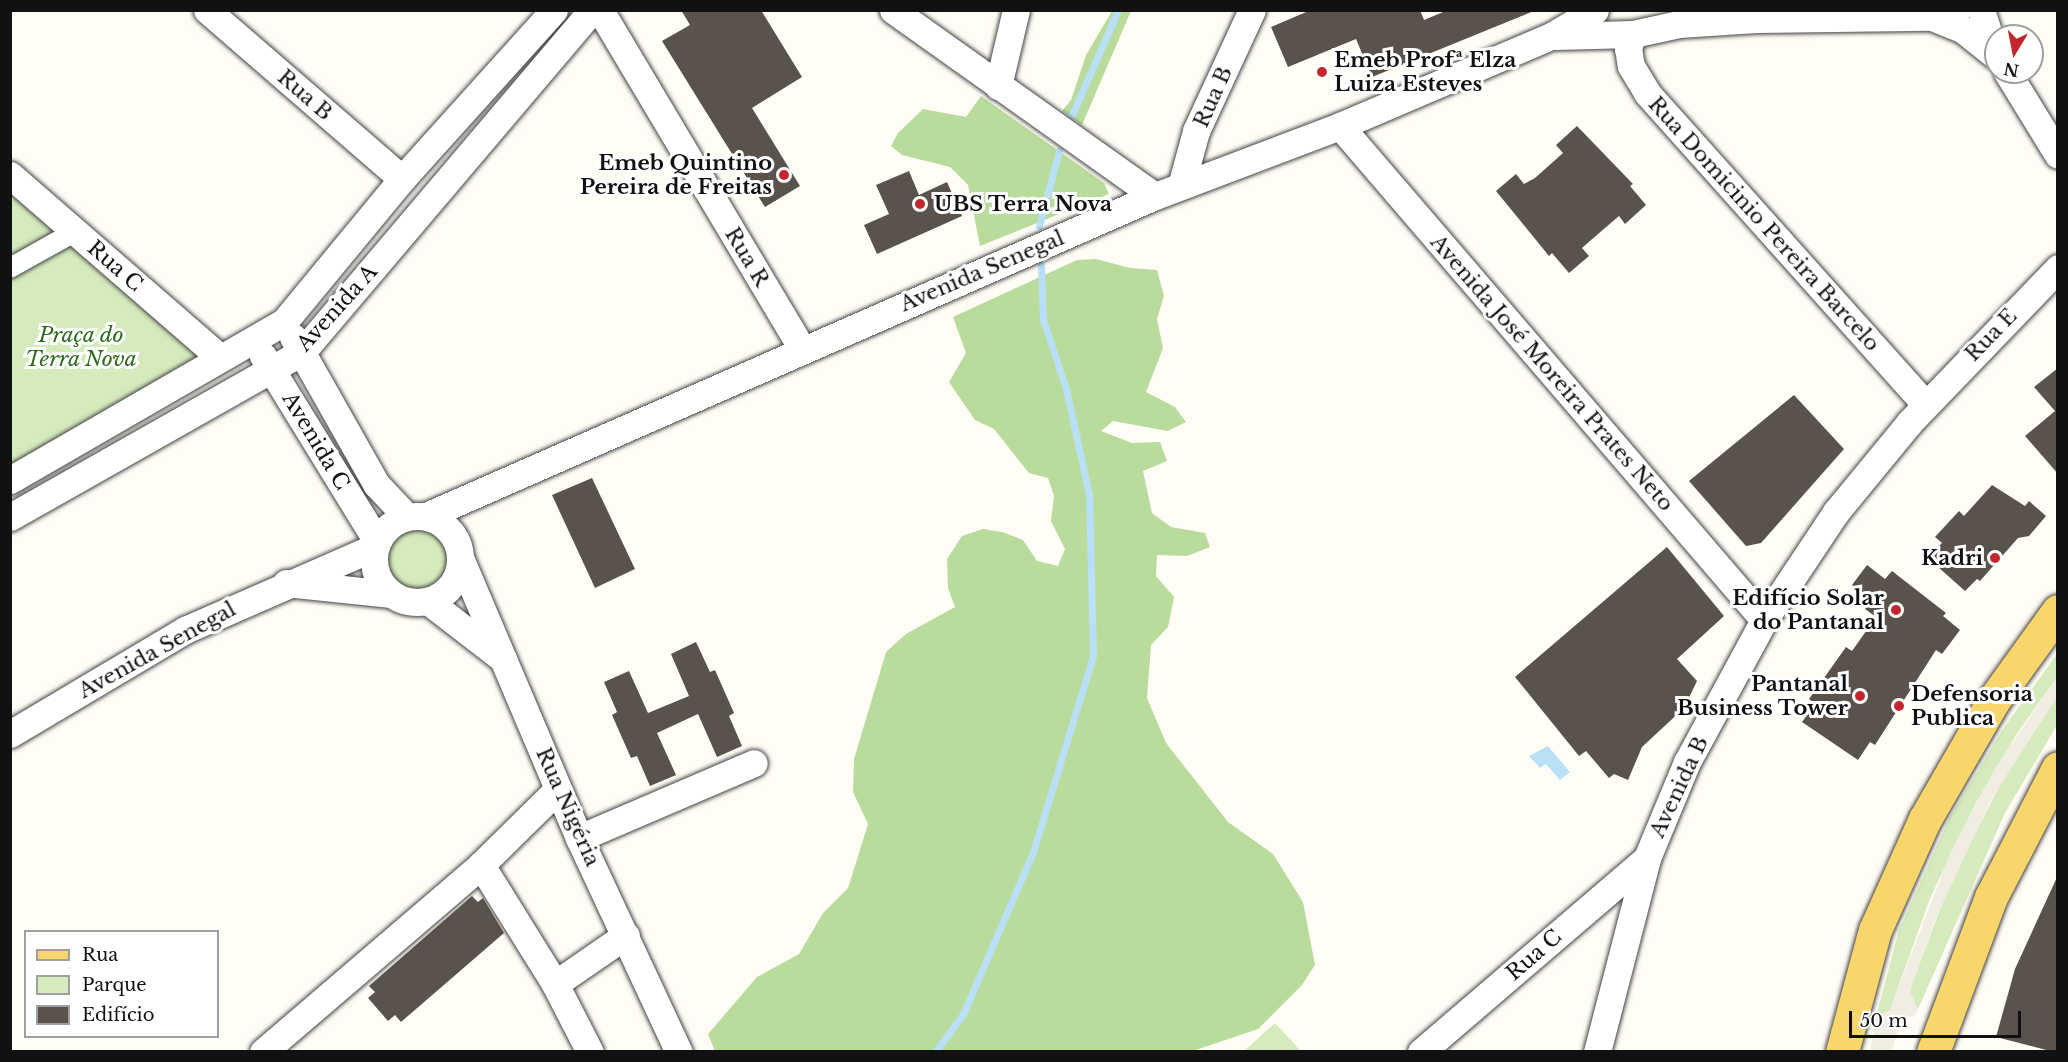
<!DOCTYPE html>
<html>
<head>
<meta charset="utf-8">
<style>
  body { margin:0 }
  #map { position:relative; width:2068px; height:1062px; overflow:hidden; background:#fffdf5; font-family:"Libre Baskerville",serif }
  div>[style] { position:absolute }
  .green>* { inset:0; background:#d5ebbd }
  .round { border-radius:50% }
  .forest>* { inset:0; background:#b9dc9c }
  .plaza>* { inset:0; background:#f1ede2 }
  .water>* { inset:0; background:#b9e0f7 }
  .stream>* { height:7px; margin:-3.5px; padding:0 3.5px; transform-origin:3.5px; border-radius:3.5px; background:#b9e0f7 }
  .building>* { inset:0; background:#5a524d }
  .roads { filter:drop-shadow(0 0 2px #444) drop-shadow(0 0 2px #444) }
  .pedestrian>* { height:20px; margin:-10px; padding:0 10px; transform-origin:10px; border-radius:10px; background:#fff }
  .minor>* { height:27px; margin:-13.5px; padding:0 13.5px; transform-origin:13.5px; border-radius:13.5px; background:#fff }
  .minor>.ring { margin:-13.5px; padding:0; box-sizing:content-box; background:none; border:27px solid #fff; border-radius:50% }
  .primary>* { height:33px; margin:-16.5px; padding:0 16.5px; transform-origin:16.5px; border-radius:16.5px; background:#f9d66b }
  .dots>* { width:16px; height:16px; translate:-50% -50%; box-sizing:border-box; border:3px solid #fff; border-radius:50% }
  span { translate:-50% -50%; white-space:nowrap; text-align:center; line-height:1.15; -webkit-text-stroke:6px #fff; paint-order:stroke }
  .poi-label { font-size:21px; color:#111; font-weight:700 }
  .left { translate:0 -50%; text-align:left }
  .right { translate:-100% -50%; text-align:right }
  .street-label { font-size:21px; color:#111 }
  .park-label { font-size:21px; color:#2f6b1f; font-style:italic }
  .frame { position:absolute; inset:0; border:12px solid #111; pointer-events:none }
  .legend { position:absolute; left:24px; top:930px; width:195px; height:108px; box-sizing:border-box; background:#fff; border:2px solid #a0a0a0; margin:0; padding:8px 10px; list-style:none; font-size:18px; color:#111 }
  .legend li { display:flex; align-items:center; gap:12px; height:30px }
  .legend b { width:30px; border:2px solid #a0a0a0 }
  .north { position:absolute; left:1984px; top:24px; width:60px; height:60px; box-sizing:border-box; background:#fff; border:2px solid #a0a0a0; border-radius:50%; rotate:190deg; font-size:16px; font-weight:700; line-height:24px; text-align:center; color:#111 }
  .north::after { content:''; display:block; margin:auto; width:21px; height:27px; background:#c4262e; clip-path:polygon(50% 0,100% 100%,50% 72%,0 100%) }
  .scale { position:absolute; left:1849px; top:1011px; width:172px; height:27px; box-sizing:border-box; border:3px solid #111; border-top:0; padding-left:8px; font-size:18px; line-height:21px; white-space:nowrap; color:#111; -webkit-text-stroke:4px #fff; paint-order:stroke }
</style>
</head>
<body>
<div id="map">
  <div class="green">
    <div style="clip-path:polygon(11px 191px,201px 358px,11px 472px)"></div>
    <div class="round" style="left:385px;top:526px;width:64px;height:64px"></div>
    <div style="clip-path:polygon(2057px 654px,2057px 677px,2018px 732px,1976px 803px,1931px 896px,1890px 1010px,1876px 1017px,1899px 930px,1949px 819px,2001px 732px)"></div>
    <div style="clip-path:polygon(2057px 697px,2057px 725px,2005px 813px,1918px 1009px,1910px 996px,1911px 986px,1950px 883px,2005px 775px)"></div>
    <div style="clip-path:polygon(1275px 1023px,1301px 1051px,1244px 1051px)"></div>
  </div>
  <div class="forest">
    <div style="clip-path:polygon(1112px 11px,1131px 11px,1082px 125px,1062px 111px,1071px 100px,1086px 55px)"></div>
    <div style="clip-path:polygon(981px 96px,1104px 183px,1109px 194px,980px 246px,968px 185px,950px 167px,902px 155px,891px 146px,898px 133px,923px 109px,966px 117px)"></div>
    <div style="clip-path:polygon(1096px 259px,1130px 268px,1157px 270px,1164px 296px,1157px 319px,1163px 348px,1146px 392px,1175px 407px,1186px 422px,1168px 431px,1113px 421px,1101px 431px,1132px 443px,1160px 442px,1167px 461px,1143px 471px,1152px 513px,1171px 527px,1205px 533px,1210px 547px,1187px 556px,1157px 555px,1156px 576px,1174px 597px,1168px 627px,1151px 645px,1147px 698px,1166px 743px,1228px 822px,1273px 854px,1303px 902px,1315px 965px,1302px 985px,1258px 1029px,1193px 1051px,715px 1051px,708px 1034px,757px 977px,799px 954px,823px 913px,848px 888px,868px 824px,853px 792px,854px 759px,886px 652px,906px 634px,955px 607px,948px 588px,947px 559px,962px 536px,983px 529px,1002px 532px,1023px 540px,1037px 561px,1058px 566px,1065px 549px,1051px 521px,1054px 496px,1048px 478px,1029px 473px,994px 429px,975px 420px,949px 382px,966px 353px,953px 317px,1077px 260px)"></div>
  </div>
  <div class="plaza">
    <div style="clip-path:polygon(2057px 677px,2057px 697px,1992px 798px,1934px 922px,1910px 992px,1918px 1009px,1914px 1017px,1902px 1015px,1892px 1051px,1870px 1051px,1876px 1017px,1890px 1010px,1951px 851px,1996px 767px)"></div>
  </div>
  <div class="water">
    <div style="clip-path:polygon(1548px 746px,1570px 772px,1560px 780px,1546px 764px,1540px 768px,1529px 756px)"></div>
  </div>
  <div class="stream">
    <div style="left:1072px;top:115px;width:115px;rotate:-66.3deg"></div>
    <div style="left:1039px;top:226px;width:78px;rotate:-75.1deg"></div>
    <div style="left:935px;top:1052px;width:47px;rotate:-53.6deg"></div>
    <div style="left:963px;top:1014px;width:176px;rotate:-66.6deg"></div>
    <div style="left:1033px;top:852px;width:205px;rotate:-73deg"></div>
    <div style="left:1093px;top:656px;width:161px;rotate:-91.4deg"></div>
    <div style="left:1089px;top:495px;width:108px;rotate:-102.2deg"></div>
    <div style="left:1066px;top:389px;width:73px;rotate:-108.4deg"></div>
    <div style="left:1043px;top:320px;width:55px;rotate:-92.1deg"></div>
  </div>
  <div class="building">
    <div style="clip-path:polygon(681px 10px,761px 10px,802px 77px,752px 108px,800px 186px,765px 207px,662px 41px,690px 25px)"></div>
    <div style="clip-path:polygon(1311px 10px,1420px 10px,1424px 20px,1448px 10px,1534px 11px,1372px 77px,1356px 39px,1288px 67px,1271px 27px)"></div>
    <div style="clip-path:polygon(1577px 126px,1633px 184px,1630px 186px,1646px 205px,1625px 224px,1619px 216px,1591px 240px,1582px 248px,1589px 256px,1569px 273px,1552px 253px,1549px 256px,1496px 191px,1516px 174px,1524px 184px,1535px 178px,1563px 153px,1556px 145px)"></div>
    <div style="clip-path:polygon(909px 171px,919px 195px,947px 182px,962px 216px,877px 254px,864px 225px,889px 214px,876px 185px)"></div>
    <div style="clip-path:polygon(2058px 368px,2058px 474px,2025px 436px,2055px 411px,2034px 387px)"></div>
    <div style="clip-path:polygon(1794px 395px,1844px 449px,1761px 543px,1746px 546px,1689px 481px)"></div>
    <div style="clip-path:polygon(592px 478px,635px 569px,595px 588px,552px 495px)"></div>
    <div style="clip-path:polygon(1992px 485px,2025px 506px,2029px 501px,2046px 516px,2029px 536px,2018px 538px,1980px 581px,1977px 579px,1965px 591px,1928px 558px,1942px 543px,1935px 537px,1959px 511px,1964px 516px)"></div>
    <div style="clip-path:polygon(1667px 547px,1724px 616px,1677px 659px,1697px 681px,1684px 708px,1642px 747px,1628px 780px,1614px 774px,1609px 778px,1586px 751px,1579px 756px,1515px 677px)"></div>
    <div style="clip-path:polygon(1867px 565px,1885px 579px,1892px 571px,1946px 613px,1943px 616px,1960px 630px,1942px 654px,1936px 650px,1875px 745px,1870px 742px,1858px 760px,1802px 722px,1815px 704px,1809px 699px,1846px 647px,1852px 651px,1876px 617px,1865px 609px,1872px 600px,1852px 585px)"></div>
    <div style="clip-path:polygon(696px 642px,710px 672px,715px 670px,734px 713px,729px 716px,742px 746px,717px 757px,698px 714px,657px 733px,676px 775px,650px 786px,637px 756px,631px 758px,612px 715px,617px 712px,604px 682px,629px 671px,648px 713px,689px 696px,671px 654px)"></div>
    <div style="clip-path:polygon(2058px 875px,2058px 1052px,2054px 1052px,1996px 1037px,2015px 969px)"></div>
    <div style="clip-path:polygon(472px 896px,478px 902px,483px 898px,504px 933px,401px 1022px,395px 1015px,388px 1021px,368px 998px,375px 992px,369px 986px)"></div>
  </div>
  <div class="roads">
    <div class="pedestrian">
      <div style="left:10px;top:268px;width:76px;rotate:-29.3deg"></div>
    </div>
    <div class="minor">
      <div style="left:207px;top:10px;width:258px;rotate:40.9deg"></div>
      <div style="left:600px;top:10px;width:395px;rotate:59.2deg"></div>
      <div style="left:893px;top:10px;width:321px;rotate:35.4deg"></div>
      <div style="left:1981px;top:10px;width:48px;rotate:71.9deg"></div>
      <div style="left:1932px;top:17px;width:32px;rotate:22deg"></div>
      <div style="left:1962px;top:29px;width:43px;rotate:38.5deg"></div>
      <div style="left:1633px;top:34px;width:15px;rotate:110deg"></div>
      <div style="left:1628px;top:48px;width:18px;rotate:81deg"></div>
      <div style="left:1631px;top:66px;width:31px;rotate:59deg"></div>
      <div style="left:1647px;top:93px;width:417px;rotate:48.2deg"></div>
      <div style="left:1555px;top:36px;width:78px;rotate:-1.5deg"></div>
      <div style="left:1633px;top:34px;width:47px;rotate:-12.3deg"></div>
      <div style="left:1679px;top:24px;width:77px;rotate:-3.7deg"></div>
      <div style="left:1756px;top:19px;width:176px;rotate:-0.7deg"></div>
      <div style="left:1932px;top:17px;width:26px;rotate:-16deg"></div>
      <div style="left:2007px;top:72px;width:97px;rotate:58.4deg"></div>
      <div style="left:998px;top:86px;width:78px;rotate:-76.7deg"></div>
      <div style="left:1340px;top:126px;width:651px;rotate:49.36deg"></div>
      <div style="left:10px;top:175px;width:277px;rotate:41deg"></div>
      <div style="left:1181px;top:186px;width:57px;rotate:-74.7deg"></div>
      <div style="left:1196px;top:131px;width:133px;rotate:-65.2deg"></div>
      <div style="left:293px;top:337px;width:169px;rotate:60.5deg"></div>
      <div style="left:376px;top:484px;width:45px;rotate:46.8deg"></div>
      <div style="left:263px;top:356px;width:217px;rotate:58.4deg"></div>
      <div style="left:10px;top:480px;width:316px;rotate:-30deg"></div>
      <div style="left:284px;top:322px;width:185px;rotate:-50.5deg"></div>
      <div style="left:402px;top:179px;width:227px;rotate:-48deg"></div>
      <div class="ring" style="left:374px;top:516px;width:59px;height:59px"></div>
      <div style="left:426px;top:516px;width:796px;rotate:-23.7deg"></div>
      <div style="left:1155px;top:196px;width:198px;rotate:-20.7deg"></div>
      <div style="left:1340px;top:126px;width:229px;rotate:-23.1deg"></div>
      <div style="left:1551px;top:36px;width:51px;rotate:-30.6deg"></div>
      <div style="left:10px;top:517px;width:335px;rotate:-29.5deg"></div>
      <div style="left:302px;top:352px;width:448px;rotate:-49.7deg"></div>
      <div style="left:461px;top:560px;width:302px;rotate:67deg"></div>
      <div style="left:579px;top:838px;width:236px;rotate:65deg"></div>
      <div style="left:286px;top:583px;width:106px;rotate:6deg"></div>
      <div style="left:428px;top:601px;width:95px;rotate:37.7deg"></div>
      <div style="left:10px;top:734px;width:204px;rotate:-30.7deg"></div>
      <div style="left:185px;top:630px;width:207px;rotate:-23.6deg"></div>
      <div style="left:579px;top:838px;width:190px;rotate:-23.2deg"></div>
      <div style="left:481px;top:865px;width:140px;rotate:58.1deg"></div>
      <div style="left:555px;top:984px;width:76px;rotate:62.8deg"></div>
      <div style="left:555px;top:984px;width:86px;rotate:-34.6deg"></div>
      <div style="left:263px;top:1052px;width:287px;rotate:-40.6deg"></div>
      <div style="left:481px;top:865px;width:108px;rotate:-44.6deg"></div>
      <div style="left:1421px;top:1052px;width:298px;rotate:-40.6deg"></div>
      <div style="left:1597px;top:1052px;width:200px;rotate:-75.5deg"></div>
      <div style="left:1647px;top:858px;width:104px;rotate:-67.4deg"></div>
      <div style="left:1687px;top:762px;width:162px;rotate:-61.5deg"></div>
      <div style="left:1764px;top:620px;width:130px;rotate:-56.3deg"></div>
      <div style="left:1836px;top:512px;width:115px;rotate:-50.6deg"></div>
      <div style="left:1909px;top:423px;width:215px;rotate:-46.1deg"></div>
    </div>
    <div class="primary">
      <div style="left:1842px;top:1052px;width:126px;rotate:-74.9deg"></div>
      <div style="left:1875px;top:930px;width:122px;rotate:-65.8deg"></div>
      <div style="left:1925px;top:819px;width:136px;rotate:-60deg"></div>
      <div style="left:1993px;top:701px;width:111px;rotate:-54.2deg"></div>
      <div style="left:1933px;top:1052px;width:165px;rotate:-69.5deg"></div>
      <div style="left:1991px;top:897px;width:145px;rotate:-62.6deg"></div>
    </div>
  </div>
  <div class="dots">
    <div style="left:1322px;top:72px;background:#c4262e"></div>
    <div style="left:784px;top:175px;background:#c4262e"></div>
    <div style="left:920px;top:204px;background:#c4262e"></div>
    <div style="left:1995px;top:558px;background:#c4262e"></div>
    <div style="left:1896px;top:610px;background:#c4262e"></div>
    <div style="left:1860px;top:696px;background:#c4262e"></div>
    <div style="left:1899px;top:706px;background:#c4262e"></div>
  </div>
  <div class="poi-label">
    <span class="left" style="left:1334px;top:72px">Emeb Profª Elza<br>Luiza Esteves</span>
    <span class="right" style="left:772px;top:175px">Emeb Quintino<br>Pereira de Freitas</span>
    <span class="left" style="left:934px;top:204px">UBS Terra Nova</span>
    <span class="right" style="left:1983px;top:558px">Kadri</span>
    <span class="right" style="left:1884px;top:610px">Edifício Solar<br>do Pantanal</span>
    <span class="right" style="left:1848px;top:696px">Pantanal<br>Business Tower</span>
    <span class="left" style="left:1911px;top:706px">Defensoria<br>Publica</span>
  </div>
  <div class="street-label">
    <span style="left:305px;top:95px;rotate:41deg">Rua B</span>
    <span style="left:1213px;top:97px;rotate:-66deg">Rua B</span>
    <span style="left:1764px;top:224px;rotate:48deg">Rua Domicinio Pereira Barcelo</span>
    <span style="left:747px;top:257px;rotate:59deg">Rua R</span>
    <span style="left:115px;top:266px;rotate:41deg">Rua C</span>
    <span style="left:982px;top:271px;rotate:-23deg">Avenida Senegal</span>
    <span style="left:337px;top:308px;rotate:-48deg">Avenida A</span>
    <span style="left:1991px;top:335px;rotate:-46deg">Rua E</span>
    <span style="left:1552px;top:373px;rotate:49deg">Avenida José Moreira Prates Neto</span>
    <span style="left:316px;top:441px;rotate:59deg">Avenida C</span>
    <span style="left:157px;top:650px;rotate:-29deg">Avenida Senegal</span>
    <span style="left:1679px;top:787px;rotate:-65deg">Avenida B</span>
    <span style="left:568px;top:807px;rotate:66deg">Rua Nigéria</span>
    <span style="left:1534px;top:955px;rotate:-41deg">Rua C</span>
  </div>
  <div class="park-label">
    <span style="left:81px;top:347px">Praça do<br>Terra Nova</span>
  </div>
  <div class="frame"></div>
  <ul class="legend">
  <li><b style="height:8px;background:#f9d66b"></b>Rua</li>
  <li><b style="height:16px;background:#d5ebbd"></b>Parque</li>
  <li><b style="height:16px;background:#5a524d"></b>Edifício</li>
  </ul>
  <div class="north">N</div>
  <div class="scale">50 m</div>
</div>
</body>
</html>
